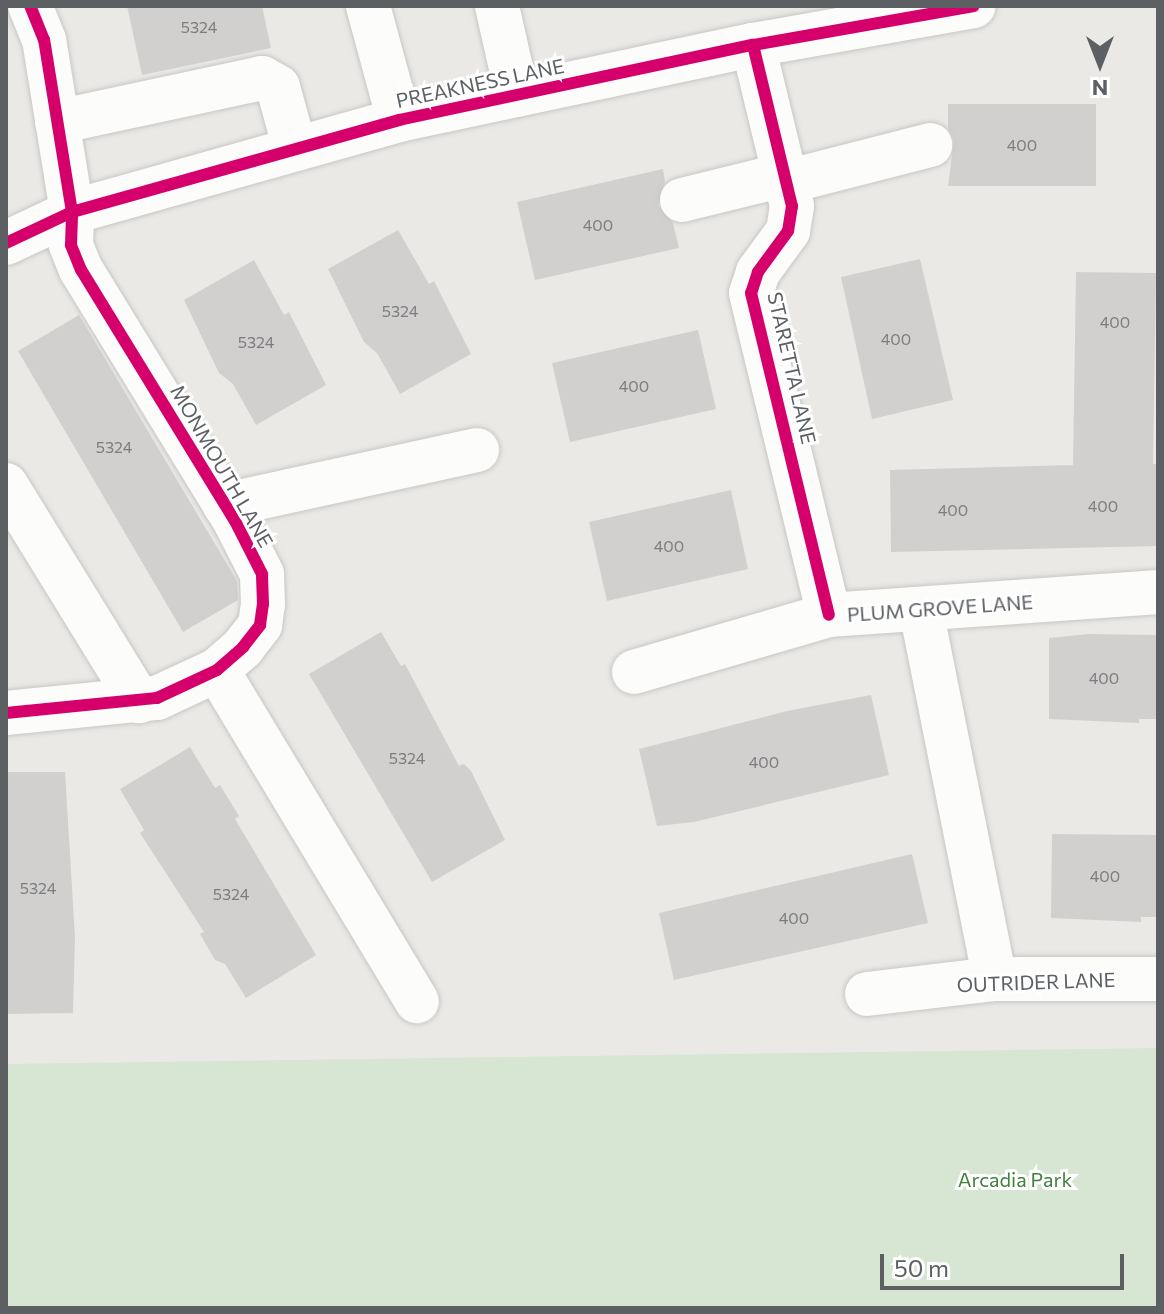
<!DOCTYPE html>
<html>
<head>
<meta charset="utf-8">
<style>
  body { margin:0 }
  #map { position:relative; width:1164px; height:1314px; overflow:hidden; background:#ebe9e6; font-family:Commissioner,sans-serif }
  div>[style] { position:absolute }
  .green>* { inset:0; background:#d7e5d3 }
  .building>* { inset:0; background:#d2d0cf }
  .roads { filter:drop-shadow(0 0 2px #c7c7c6) drop-shadow(0 0 2px #c7c7c6) }
  .minor>* { height:44px; margin:-22px; padding:0 22px; transform-origin:22px; border-radius:22px; background:#fcfcfb }
  .cycleway>* { height:12px; margin:-6px; padding:0 6px; transform-origin:6px; border-radius:6px; background:#d6006c }
  span { translate:-50% -50%; white-space:nowrap; text-align:center; line-height:1.15; -webkit-text-stroke:6px #fff; paint-order:stroke }
  .number-label { font-size:16px; color:#7b7d7f }
  .number-label span { -webkit-text-stroke-width:0 }
  .street-label { font-size:20px; color:#5c6063 }
  .park-label { font-size:20px; color:#42803e }
  .frame { position:absolute; inset:0; border:8px solid #5c6063; pointer-events:none }
  .north { position:absolute; left:1060px; top:24px; width:80px; height:80px; -webkit-text-stroke:6px #fff; paint-order:stroke; rotate:180deg; font-size:22px; font-weight:700; line-height:32px; text-align:center; color:#5c6063 }
  .north::after { content:''; display:block; margin:auto; width:28px; height:36px; background:#5c6063; clip-path:polygon(50% 0,100% 100%,50% 72%,0 100%) }
  .scale { position:absolute; left:880px; top:1254px; width:244px; height:36px; box-sizing:border-box; border:4px solid #5c6063; border-top:0; padding-left:10px; font-size:24px; line-height:28px; white-space:nowrap; color:#5c6063; -webkit-text-stroke:6px #fff; paint-order:stroke }
</style>
</head>
<body>
<div id="map">
  <div class="green">
    <div style="clip-path:polygon(1158px 1048px,1158px 1308px,6px 1308px,6px 1064px)"></div>
  </div>
  <div class="building">
    <div style="clip-path:polygon(127px 6px,262px 6px,271px 48px,142px 75px)"></div>
    <div style="clip-path:polygon(948px 104px,1096px 104px,1096px 186px,948px 186px,954px 140px,948px 128px)"></div>
    <div style="clip-path:polygon(663px 169px,665px 182px,658px 205px,673px 223px,679px 248px,535px 280px,517px 202px)"></div>
    <div style="clip-path:polygon(398px 230px,429px 284px,434px 281px,471px 354px,400px 394px,377px 353px,364px 342px,328px 269px)"></div>
    <div style="clip-path:polygon(920px 259px,953px 400px,872px 419px,841px 277px)"></div>
    <div style="clip-path:polygon(254px 260px,284px 315px,289px 312px,326px 385px,256px 425px,233px 384px,219px 373px,184px 300px)"></div>
    <div style="clip-path:polygon(1076px 272px,1156px 273px,1153px 464px,1158px 464px,1158px 546px,891px 552px,890px 470px,1073px 465px)"></div>
    <div style="clip-path:polygon(79px 315px,237px 581px,238px 600px,183px 632px,18px 351px)"></div>
    <div style="clip-path:polygon(698px 330px,716px 409px,570px 442px,552px 363px)"></div>
    <div style="clip-path:polygon(731px 490px,748px 569px,607px 601px,589px 522px)"></div>
    <div style="clip-path:polygon(381px 632px,401px 666px,405px 664px,459px 766px,464px 764px,471px 771px,505px 840px,432px 882px,309px 674px)"></div>
    <div style="clip-path:polygon(1089px 634px,1158px 635px,1158px 719px,1139px 719px,1139px 723px,1049px 719px,1049px 638px)"></div>
    <div style="clip-path:polygon(871px 695px,889px 775px,694px 822px,657px 826px,639px 749px,787px 711px)"></div>
    <div style="clip-path:polygon(190px 747px,215px 788px,220px 785px,239px 816px,235px 819px,316px 955px,246px 998px,225px 964px,215px 960px,200px 934px,204px 932px,140px 833px,144px 830px,120px 789px)"></div>
    <div style="clip-path:polygon(6px 772px,65px 772px,75px 937px,73px 1013px,6px 1014px)"></div>
    <div style="clip-path:polygon(1052px 834px,1158px 835px,1158px 917px,1141px 917px,1141px 922px,1051px 918px)"></div>
    <div style="clip-path:polygon(912px 854px,928px 923px,674px 980px,659px 913px)"></div>
  </div>
  <div class="roads">
    <div class="minor">
      <div style="left:368px;top:6px;width:118px;rotate:74.8deg"></div>
      <div style="left:497px;top:6px;width:91px;rotate:77.3deg"></div>
      <div style="left:753px;top:45px;width:166px;rotate:76.4deg"></div>
      <div style="left:792px;top:206px;width:25px;rotate:99deg"></div>
      <div style="left:788px;top:231px;width:51px;rotate:126.2deg"></div>
      <div style="left:758px;top:272px;width:22px;rotate:108deg"></div>
      <div style="left:751px;top:293px;width:331px;rotate:76.4deg"></div>
      <div style="left:57px;top:122px;width:210px;rotate:-12.1deg"></div>
      <div style="left:262px;top:78px;width:18px;rotate:29deg"></div>
      <div style="left:278px;top:87px;width:64px;rotate:74.7deg"></div>
      <div style="left:786px;top:182px;width:149px;rotate:-14.4deg"></div>
      <div style="left:682px;top:200px;width:105px;rotate:-13.8deg"></div>
      <div style="left:6px;top:243px;width:73px;rotate:-25.2deg"></div>
      <div style="left:72px;top:212px;width:340px;rotate:-15.7deg"></div>
      <div style="left:399px;top:120px;width:362px;rotate:-12deg"></div>
      <div style="left:753px;top:45px;width:224px;rotate:-10deg"></div>
      <div style="left:6px;top:485px;width:254px;rotate:58.4deg"></div>
      <div style="left:225px;top:505px;width:258px;rotate:-12.3deg"></div>
      <div style="left:921px;top:610px;width:376px;rotate:78.7deg"></div>
      <div style="left:217px;top:670px;width:387px;rotate:58.9deg"></div>
      <div style="left:634px;top:672px;width:203px;rotate:-16.3deg"></div>
      <div style="left:829px;top:615px;width:330px;rotate:-4deg"></div>
      <div style="left:6px;top:713px;width:152px;rotate:-5.7deg"></div>
      <div style="left:157px;top:698px;width:66px;rotate:-25deg"></div>
      <div style="left:217px;top:670px;width:35px;rotate:-41deg"></div>
      <div style="left:243px;top:647px;width:28px;rotate:-52deg"></div>
      <div style="left:260px;top:625px;width:21px;rotate:-82deg"></div>
      <div style="left:263px;top:604px;width:30px;rotate:-92deg"></div>
      <div style="left:262px;top:574px;width:59px;rotate:-117deg"></div>
      <div style="left:235px;top:521px;width:294px;rotate:-121.5deg"></div>
      <div style="left:81px;top:270px;width:27px;rotate:-112deg"></div>
      <div style="left:71px;top:245px;width:33px;rotate:-88deg"></div>
      <div style="left:72px;top:212px;width:174px;rotate:-99.2deg"></div>
      <div style="left:44px;top:40px;width:37px;rotate:-112deg"></div>
      <div style="left:867px;top:994px;width:129px;rotate:-6.7deg"></div>
      <div style="left:995px;top:979px;width:163px"></div>
    </div>
  </div>
  <div class="cycleway">
    <div style="left:753px;top:45px;width:166px;rotate:76.4deg"></div>
    <div style="left:792px;top:206px;width:25px;rotate:99deg"></div>
    <div style="left:788px;top:231px;width:51px;rotate:126.2deg"></div>
    <div style="left:758px;top:272px;width:22px;rotate:108deg"></div>
    <div style="left:751px;top:293px;width:331px;rotate:76.4deg"></div>
    <div style="left:6px;top:243px;width:73px;rotate:-25.2deg"></div>
    <div style="left:72px;top:212px;width:340px;rotate:-15.7deg"></div>
    <div style="left:399px;top:120px;width:362px;rotate:-12deg"></div>
    <div style="left:753px;top:45px;width:224px;rotate:-10deg"></div>
    <div style="left:6px;top:713px;width:152px;rotate:-5.7deg"></div>
    <div style="left:157px;top:698px;width:66px;rotate:-25deg"></div>
    <div style="left:217px;top:670px;width:35px;rotate:-41deg"></div>
    <div style="left:243px;top:647px;width:28px;rotate:-52deg"></div>
    <div style="left:260px;top:625px;width:21px;rotate:-82deg"></div>
    <div style="left:263px;top:604px;width:30px;rotate:-92deg"></div>
    <div style="left:262px;top:574px;width:59px;rotate:-117deg"></div>
    <div style="left:235px;top:521px;width:294px;rotate:-121.5deg"></div>
    <div style="left:81px;top:270px;width:27px;rotate:-112deg"></div>
    <div style="left:71px;top:245px;width:33px;rotate:-88deg"></div>
    <div style="left:72px;top:212px;width:174px;rotate:-99.2deg"></div>
    <div style="left:44px;top:40px;width:37px;rotate:-112deg"></div>
  </div>
  <div class="number-label">
    <span style="left:199px;top:27px">5324</span>
    <span style="left:1022px;top:145px">400</span>
    <span style="left:598px;top:225px">400</span>
    <span style="left:400px;top:311px">5324</span>
    <span style="left:1115px;top:322px">400</span>
    <span style="left:896px;top:339px">400</span>
    <span style="left:256px;top:342px">5324</span>
    <span style="left:634px;top:386px">400</span>
    <span style="left:114px;top:447px">5324</span>
    <span style="left:1103px;top:506px">400</span>
    <span style="left:953px;top:510px">400</span>
    <span style="left:669px;top:546px">400</span>
    <span style="left:1104px;top:678px">400</span>
    <span style="left:407px;top:758px">5324</span>
    <span style="left:764px;top:762px">400</span>
    <span style="left:1105px;top:876px">400</span>
    <span style="left:38px;top:888px">5324</span>
    <span style="left:231px;top:894px">5324</span>
    <span style="left:794px;top:918px">400</span>
  </div>
  <div class="street-label">
    <span style="left:480px;top:83px;rotate:-12deg">PREAKNESS LANE</span>
    <span style="left:792px;top:368px;rotate:77deg">STARETTA LANE</span>
    <span style="left:222px;top:466px;rotate:60deg">MONMOUTH LANE</span>
    <span style="left:940px;top:608px;rotate:-4deg">PLUM GROVE LANE</span>
    <span style="left:1036px;top:982px;rotate:-2deg">OUTRIDER LANE</span>
  </div>
  <div class="park-label">
    <span style="left:1015px;top:1179px">Arcadia Park</span>
  </div>
  <div class="frame"></div>
  <div class="north">N</div>
  <div class="scale">50 m</div>
</div>
</body>
</html>
